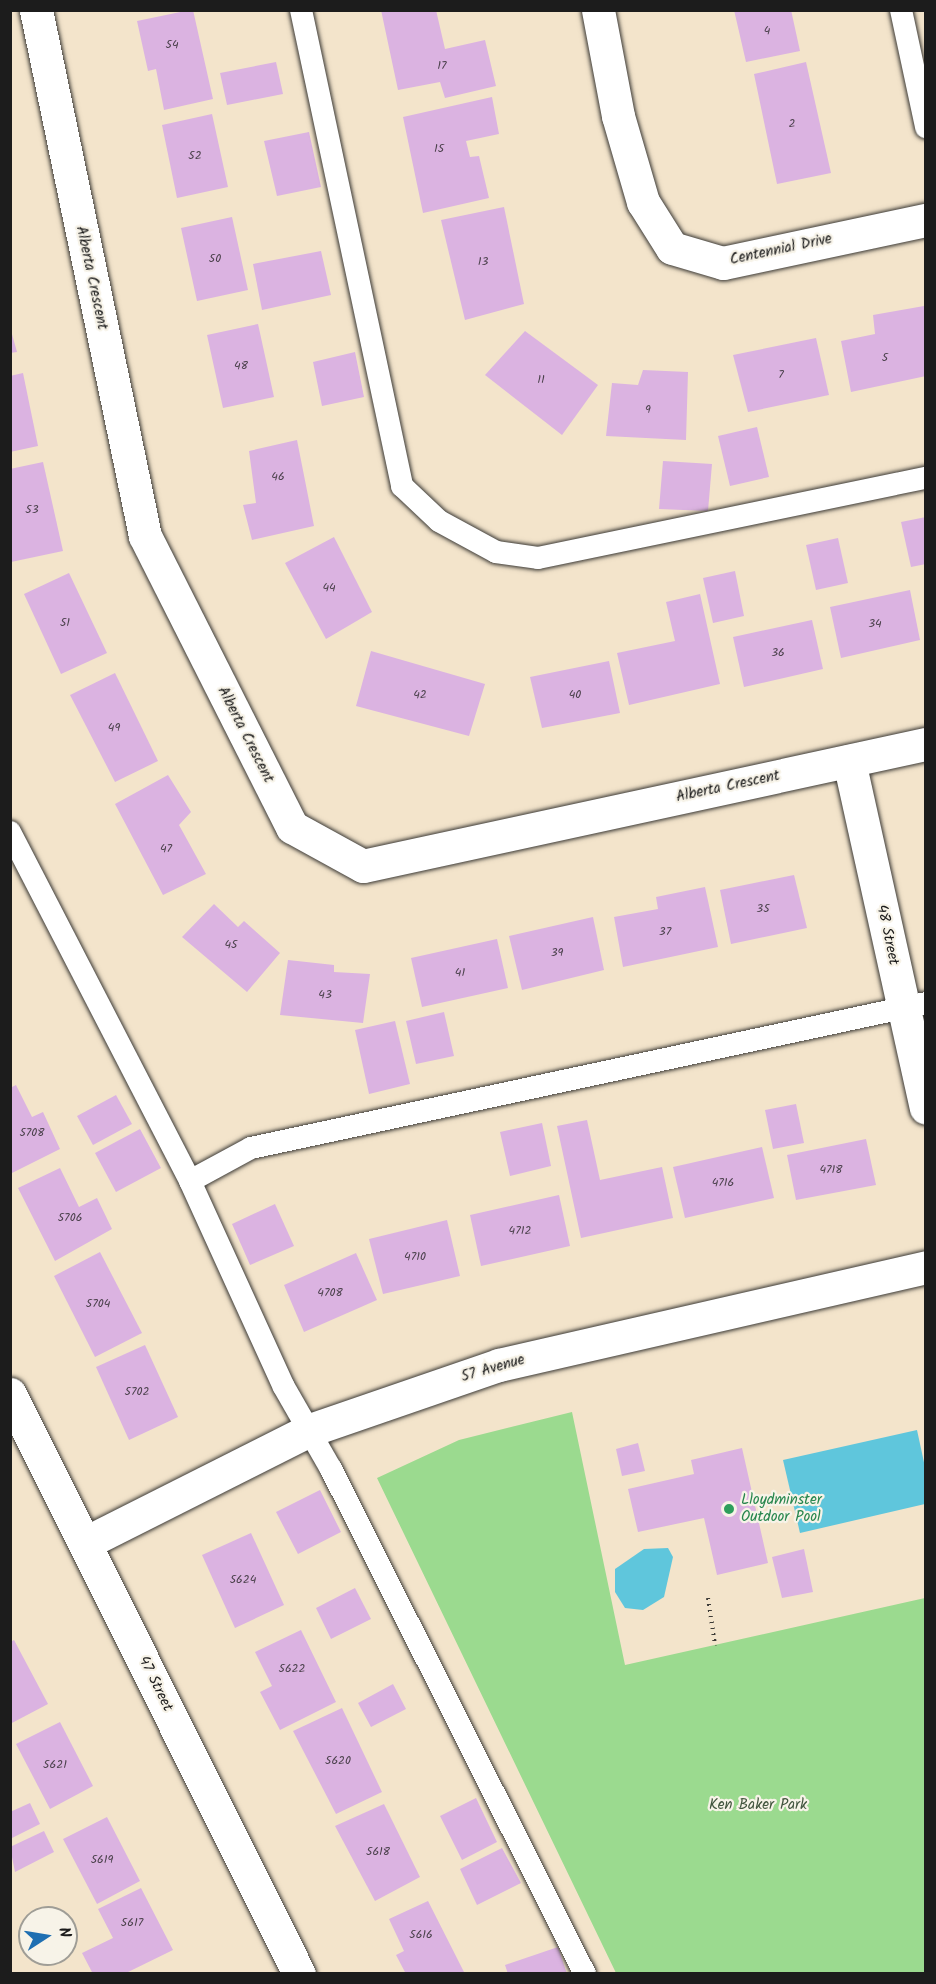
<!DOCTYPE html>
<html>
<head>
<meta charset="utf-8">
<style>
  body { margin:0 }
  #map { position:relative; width:936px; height:1984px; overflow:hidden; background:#f3e4cb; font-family:Kalam,sans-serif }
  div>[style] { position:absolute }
  .green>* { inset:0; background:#9bda8f }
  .water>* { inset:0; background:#5fc6dc }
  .building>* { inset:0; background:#dbb3e1 }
  .path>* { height:4px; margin-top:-2px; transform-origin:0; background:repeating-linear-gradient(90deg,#3c3a36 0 1.5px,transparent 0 6px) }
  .roads { filter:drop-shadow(0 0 2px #3c3a36) drop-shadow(0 0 2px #3c3a36) }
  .service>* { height:22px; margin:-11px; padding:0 11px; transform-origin:11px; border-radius:11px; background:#fff }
  .minor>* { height:33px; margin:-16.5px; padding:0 16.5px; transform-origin:16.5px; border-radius:16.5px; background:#fff }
  .tertiary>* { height:33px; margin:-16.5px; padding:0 16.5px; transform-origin:16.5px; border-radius:16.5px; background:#fff }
  .dots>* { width:16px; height:16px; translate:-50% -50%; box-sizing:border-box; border:3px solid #f7f3e8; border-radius:50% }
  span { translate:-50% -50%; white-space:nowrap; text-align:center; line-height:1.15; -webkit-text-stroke:4.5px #f7f3e8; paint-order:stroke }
  .number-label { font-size:12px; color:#4c424d }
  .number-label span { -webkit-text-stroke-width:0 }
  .street-label { font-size:15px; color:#1c1c1c }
  .leisure-label { font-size:15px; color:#27864d }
  .left { translate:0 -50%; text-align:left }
  .park-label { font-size:15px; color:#42553e }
  .frame { position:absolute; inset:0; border:12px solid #1c1c1c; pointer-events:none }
  .north { position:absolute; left:18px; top:1906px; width:60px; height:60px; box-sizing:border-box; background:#f7f3e8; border:2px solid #9f9d96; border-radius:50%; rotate:78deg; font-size:16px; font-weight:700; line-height:24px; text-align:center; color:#1c1c1c }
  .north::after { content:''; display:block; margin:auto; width:21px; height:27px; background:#1f6fb2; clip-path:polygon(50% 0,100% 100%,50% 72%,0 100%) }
</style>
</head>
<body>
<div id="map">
  <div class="green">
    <div style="clip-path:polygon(572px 1412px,625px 1665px,925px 1598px,925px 1973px,616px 1973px,377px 1478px,459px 1440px)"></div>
  </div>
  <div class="water">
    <div style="clip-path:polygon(917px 1430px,925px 1467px,925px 1504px,800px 1533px,783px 1460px)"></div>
    <div style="clip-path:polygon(668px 1548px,673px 1557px,664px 1597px,643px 1610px,625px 1608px,615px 1592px,615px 1569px,644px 1549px)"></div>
  </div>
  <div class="building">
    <div style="clip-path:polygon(190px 10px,193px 10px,213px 99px,164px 110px,156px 69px,148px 71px,137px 21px)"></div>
    <div style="clip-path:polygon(381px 10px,436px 10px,445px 49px,485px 40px,496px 86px,445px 98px,440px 82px,398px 90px)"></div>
    <div style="clip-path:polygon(734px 10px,791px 10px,800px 51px,746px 62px)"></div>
    <div style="clip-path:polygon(276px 62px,283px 94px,227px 105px,220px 73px)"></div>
    <div style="clip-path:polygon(806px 62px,831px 173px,777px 184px,754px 74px)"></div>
    <div style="clip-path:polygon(492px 97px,499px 134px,466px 141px,470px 157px,479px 156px,489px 198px,423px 213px,403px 117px)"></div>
    <div style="clip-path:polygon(212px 114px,228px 187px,177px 198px,162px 125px)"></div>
    <div style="clip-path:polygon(309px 132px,321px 187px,277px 196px,264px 141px)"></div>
    <div style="clip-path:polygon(504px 207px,524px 304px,465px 320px,441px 220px)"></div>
    <div style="clip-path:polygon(232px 217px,248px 290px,197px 301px,181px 228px)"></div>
    <div style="clip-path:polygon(321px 251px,331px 295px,262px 310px,253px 264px)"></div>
    <div style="clip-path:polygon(924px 306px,926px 376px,851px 392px,841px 341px,875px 334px,873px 315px)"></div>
    <div style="clip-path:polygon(258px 324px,274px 397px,223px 408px,207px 335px)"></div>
    <div style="clip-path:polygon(10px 327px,17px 352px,10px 353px)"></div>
    <div style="clip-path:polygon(525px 331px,598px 385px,562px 435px,485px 375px)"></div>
    <div style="clip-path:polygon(816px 338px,829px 395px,748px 412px,733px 355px)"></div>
    <div style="clip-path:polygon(355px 352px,364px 397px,322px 406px,313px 362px)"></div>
    <div style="clip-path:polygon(643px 370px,688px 372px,686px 440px,606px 436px,612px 383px,638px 385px)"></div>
    <div style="clip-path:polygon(23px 373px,38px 446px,10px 452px,10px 376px)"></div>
    <div style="clip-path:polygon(757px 427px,769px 477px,730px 486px,718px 436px)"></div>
    <div style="clip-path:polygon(297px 440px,314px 526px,252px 540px,243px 505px,256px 503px,249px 451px)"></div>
    <div style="clip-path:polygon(663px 461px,712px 464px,708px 511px,659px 509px)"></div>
    <div style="clip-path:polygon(43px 462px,63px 551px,11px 562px,10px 469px)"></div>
    <div style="clip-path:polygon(926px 517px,926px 564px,911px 567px,901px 522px)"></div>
    <div style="clip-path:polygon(334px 537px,372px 612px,326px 639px,285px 563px)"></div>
    <div style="clip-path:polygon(838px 538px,848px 583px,816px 590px,806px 545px)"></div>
    <div style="clip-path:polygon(735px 571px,744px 616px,713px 623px,703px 578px)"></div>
    <div style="clip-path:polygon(69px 573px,107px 653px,61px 674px,24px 594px)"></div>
    <div style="clip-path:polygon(910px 590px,920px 640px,841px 658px,830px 607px)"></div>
    <div style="clip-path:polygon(700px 594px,720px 684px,629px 705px,617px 653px,675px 641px,666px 602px)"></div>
    <div style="clip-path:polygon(812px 620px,823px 669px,744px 687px,733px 637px)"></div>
    <div style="clip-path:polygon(371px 651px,485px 684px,469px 736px,356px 706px)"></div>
    <div style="clip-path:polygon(609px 661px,620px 713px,542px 728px,530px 677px)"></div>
    <div style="clip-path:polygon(115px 673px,158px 761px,115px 782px,70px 695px)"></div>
    <div style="clip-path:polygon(168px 775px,191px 812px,179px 825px,206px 874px,163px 895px,115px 804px)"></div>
    <div style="clip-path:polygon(794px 875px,807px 928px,731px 944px,720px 890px)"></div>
    <div style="clip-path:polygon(705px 887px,718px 947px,623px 967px,614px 917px,658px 909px,656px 897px)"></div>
    <div style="clip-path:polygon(214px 904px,238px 927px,244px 921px,280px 953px,247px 992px,182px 937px)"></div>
    <div style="clip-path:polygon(593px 917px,604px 970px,522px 990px,509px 936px)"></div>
    <div style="clip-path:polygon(497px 939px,508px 988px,422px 1007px,411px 958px)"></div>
    <div style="clip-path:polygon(288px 960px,334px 965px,334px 972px,370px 974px,363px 1023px,280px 1015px)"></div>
    <div style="clip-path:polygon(444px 1012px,454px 1056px,416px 1064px,406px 1021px)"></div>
    <div style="clip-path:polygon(395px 1021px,410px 1084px,369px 1094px,355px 1030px)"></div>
    <div style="clip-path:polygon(16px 1085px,32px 1117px,43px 1112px,60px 1149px,10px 1174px,10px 1088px)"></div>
    <div style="clip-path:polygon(116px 1095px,132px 1124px,93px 1145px,77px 1116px)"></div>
    <div style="clip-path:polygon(796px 1104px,804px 1143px,773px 1149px,765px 1110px)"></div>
    <div style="clip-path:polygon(587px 1120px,600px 1180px,662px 1167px,673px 1218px,581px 1238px,557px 1126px)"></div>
    <div style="clip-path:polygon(542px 1123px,551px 1166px,510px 1176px,500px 1132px)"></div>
    <div style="clip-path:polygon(140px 1129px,161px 1168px,116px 1192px,95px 1153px)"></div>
    <div style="clip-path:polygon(866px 1139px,876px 1185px,796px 1200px,787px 1155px)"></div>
    <div style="clip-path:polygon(762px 1147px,774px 1198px,685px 1218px,673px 1167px)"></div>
    <div style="clip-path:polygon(60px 1168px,79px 1207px,97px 1198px,112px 1229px,55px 1261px,18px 1188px)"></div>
    <div style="clip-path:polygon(559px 1195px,570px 1246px,481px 1266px,470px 1215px)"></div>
    <div style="clip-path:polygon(275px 1204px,294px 1246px,250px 1265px,232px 1224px)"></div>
    <div style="clip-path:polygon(447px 1220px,460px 1276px,383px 1294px,369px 1239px)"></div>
    <div style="clip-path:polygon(100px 1252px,142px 1333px,95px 1357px,54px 1276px)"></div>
    <div style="clip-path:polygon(356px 1253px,377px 1300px,304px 1332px,284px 1285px)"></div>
    <div style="clip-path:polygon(145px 1345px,178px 1417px,129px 1440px,96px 1367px)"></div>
    <div style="clip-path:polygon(638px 1443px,645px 1471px,622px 1476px,616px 1449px)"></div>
    <div style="clip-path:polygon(742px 1448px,768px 1563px,717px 1575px,704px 1518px,638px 1532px,628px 1489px,694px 1474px,691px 1460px)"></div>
    <div style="clip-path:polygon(320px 1490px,341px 1532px,298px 1554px,276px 1512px)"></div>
    <div style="clip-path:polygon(251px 1533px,284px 1605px,235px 1628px,202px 1555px)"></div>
    <div style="clip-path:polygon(804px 1549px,813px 1592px,782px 1598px,772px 1557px)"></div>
    <div style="clip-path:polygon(355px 1588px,371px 1619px,331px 1639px,316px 1608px)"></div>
    <div style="clip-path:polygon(301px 1630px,336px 1702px,280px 1730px,260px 1692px,272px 1686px,255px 1652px)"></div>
    <div style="clip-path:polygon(14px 1640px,48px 1704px,10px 1724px,10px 1642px)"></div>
    <div style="clip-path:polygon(393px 1684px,406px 1709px,371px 1727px,358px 1703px)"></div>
    <div style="clip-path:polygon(342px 1708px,382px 1792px,336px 1814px,293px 1731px)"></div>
    <div style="clip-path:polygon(60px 1722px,93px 1786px,50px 1809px,16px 1744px)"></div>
    <div style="clip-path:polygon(476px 1798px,497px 1842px,462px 1860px,440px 1816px)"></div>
    <div style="clip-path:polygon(30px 1803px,40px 1824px,10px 1839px,10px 1812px)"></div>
    <div style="clip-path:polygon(384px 1804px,420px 1877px,375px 1901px,335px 1826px)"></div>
    <div style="clip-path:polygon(107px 1817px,140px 1881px,97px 1904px,63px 1839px)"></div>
    <div style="clip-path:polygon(44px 1831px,54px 1852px,15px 1872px,10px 1847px)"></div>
    <div style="clip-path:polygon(502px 1848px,521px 1883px,477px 1905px,460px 1869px)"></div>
    <div style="clip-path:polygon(141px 1888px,173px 1950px,124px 1974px,93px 1974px,82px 1953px,113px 1938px,98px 1909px)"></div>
    <div style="clip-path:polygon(428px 1901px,464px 1972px,462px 1974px,406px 1974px,396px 1955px,404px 1951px,389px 1919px)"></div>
    <div style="clip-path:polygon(558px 1947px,567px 1974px,508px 1974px,505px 1965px)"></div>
  </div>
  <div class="path">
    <div style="left:708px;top:1598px;width:48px;rotate:81.5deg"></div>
  </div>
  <div class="roads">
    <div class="service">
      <div style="left:301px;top:10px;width:487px;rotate:78deg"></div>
      <div style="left:402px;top:486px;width:51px;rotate:43.4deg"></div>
      <div style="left:439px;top:521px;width:65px;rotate:28.5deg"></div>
      <div style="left:496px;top:552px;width:42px;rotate:8.1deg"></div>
      <div style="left:538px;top:558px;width:396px;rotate:-11.7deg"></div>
      <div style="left:901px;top:10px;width:120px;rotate:77.9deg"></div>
      <div style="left:10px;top:832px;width:393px;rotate:62.7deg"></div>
      <div style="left:190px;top:1181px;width:226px;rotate:65.5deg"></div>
      <div style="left:284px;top:1387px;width:95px;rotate:60.2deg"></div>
      <div style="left:331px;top:1469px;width:565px;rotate:63.3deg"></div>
      <div style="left:190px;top:1181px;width:69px;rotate:-28.4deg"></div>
      <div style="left:251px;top:1148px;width:690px;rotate:-12.12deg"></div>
    </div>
    <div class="minor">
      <div style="left:36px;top:10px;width:537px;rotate:78.29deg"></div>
      <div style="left:145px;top:536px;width:326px;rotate:63.2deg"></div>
      <div style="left:292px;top:827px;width:81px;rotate:28.8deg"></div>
      <div style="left:363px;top:866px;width:576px;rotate:-12.23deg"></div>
      <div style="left:598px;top:10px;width:108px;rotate:79.3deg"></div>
      <div style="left:618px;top:116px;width:90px;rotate:73.8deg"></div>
      <div style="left:643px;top:202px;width:54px;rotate:57.8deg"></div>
      <div style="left:672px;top:248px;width:53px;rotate:16.4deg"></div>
      <div style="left:723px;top:263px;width:208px;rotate:-12deg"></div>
      <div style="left:849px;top:761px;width:355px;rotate:77.5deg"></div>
      <div style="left:85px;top:1543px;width:252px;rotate:-26.7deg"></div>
      <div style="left:310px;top:1430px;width:200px;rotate:-19deg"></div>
      <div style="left:499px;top:1365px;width:438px;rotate:-12.9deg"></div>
    </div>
    <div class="tertiary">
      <div style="left:10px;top:1394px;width:648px;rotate:63.51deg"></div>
    </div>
  </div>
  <div class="dots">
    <div style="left:729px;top:1509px;background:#2e9e5b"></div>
  </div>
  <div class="number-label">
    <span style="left:767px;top:31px">4</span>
    <span style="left:172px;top:45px">54</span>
    <span style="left:442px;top:66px">17</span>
    <span style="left:792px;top:124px">2</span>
    <span style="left:439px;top:149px">15</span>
    <span style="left:195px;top:156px">52</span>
    <span style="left:215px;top:259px">50</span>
    <span style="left:483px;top:262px">13</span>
    <span style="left:885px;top:358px">5</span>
    <span style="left:241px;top:366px">48</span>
    <span style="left:781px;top:375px">7</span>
    <span style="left:541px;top:380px">11</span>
    <span style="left:648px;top:410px">9</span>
    <span style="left:278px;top:477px">46</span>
    <span style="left:32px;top:510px">53</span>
    <span style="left:329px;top:588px">44</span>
    <span style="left:65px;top:623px">51</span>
    <span style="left:875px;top:624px">34</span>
    <span style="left:778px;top:653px">36</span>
    <span style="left:420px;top:695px">42</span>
    <span style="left:575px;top:695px">40</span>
    <span style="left:114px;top:728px">49</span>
    <span style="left:166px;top:849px">47</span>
    <span style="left:763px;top:909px">35</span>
    <span style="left:665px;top:932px">37</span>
    <span style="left:231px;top:945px">45</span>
    <span style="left:557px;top:953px">39</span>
    <span style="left:460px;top:973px">41</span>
    <span style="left:325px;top:995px">43</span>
    <span style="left:32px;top:1133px">5708</span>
    <span style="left:831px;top:1170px">4718</span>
    <span style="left:723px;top:1183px">4716</span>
    <span style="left:70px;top:1218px">5706</span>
    <span style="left:520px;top:1231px">4712</span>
    <span style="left:415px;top:1257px">4710</span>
    <span style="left:330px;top:1293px">4708</span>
    <span style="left:98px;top:1304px">5704</span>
    <span style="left:137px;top:1392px">5702</span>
    <span style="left:243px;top:1580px">5624</span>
    <span style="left:292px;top:1669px">5622</span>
    <span style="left:338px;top:1761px">5620</span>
    <span style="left:55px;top:1765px">5621</span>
    <span style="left:378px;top:1852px">5618</span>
    <span style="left:102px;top:1860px">5619</span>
    <span style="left:132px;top:1923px">5617</span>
    <span style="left:421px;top:1935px">5616</span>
  </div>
  <div class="street-label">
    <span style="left:781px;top:250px;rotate:-12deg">Centennial Drive</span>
    <span style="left:91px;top:278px;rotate:78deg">Alberta Crescent</span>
    <span style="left:245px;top:735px;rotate:63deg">Alberta Crescent</span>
    <span style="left:728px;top:787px;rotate:-12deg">Alberta Crescent</span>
    <span style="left:887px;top:935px;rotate:78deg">48 Street</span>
    <span style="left:493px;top:1369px;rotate:-16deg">57 Avenue</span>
    <span style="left:155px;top:1684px;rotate:64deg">47 Street</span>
  </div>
  <div class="leisure-label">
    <span class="left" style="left:741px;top:1509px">Lloydminster<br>Outdoor Pool</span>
  </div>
  <div class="park-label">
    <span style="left:758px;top:1806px">Ken Baker Park</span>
  </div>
  <div class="frame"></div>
  <div class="north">N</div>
</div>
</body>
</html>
